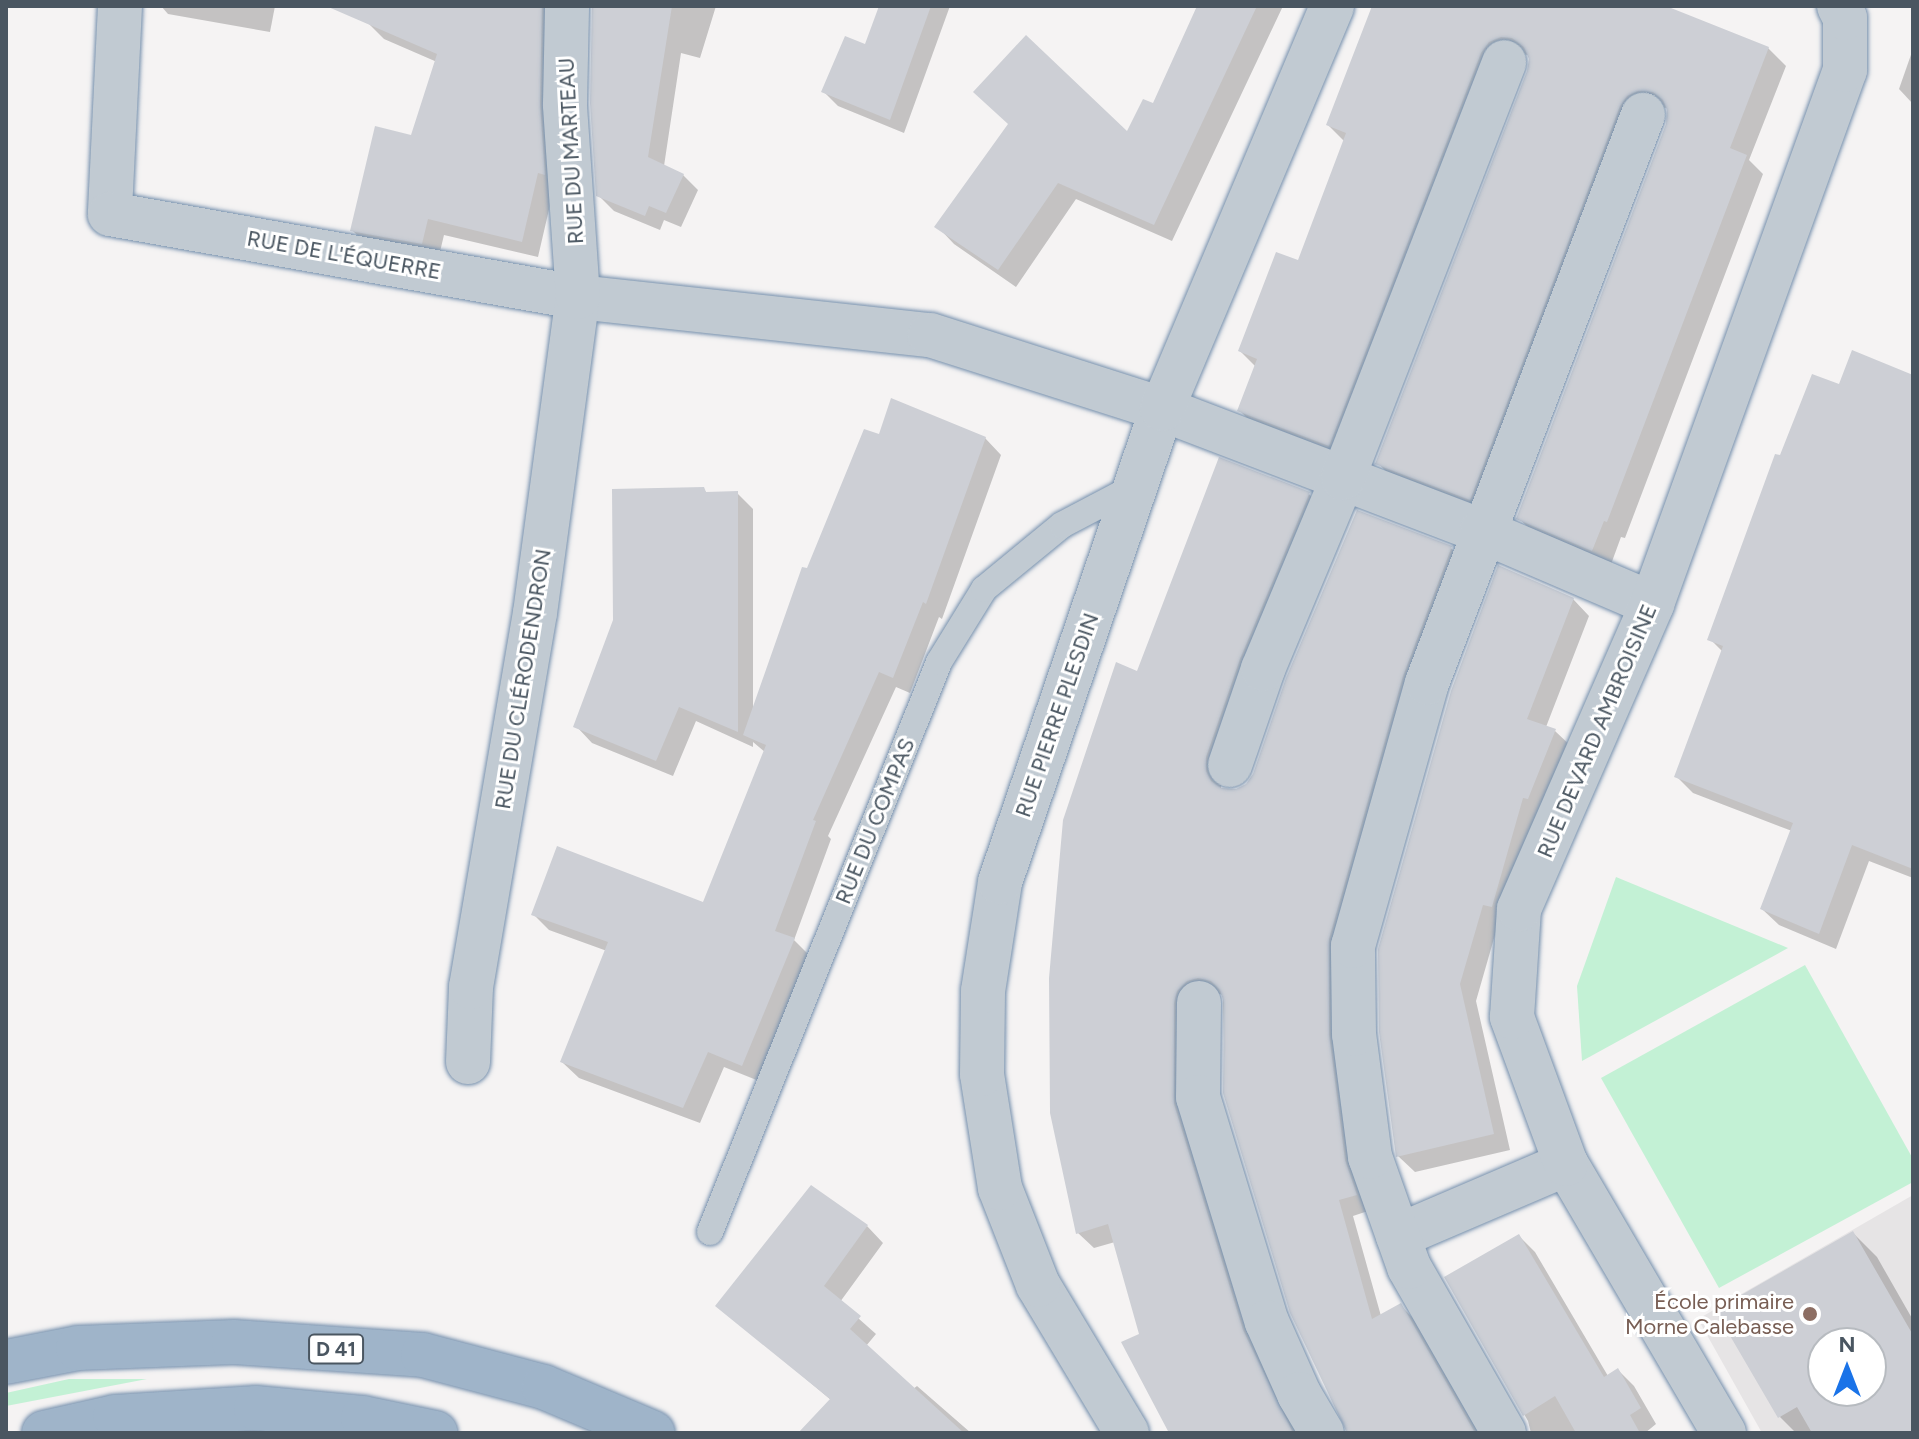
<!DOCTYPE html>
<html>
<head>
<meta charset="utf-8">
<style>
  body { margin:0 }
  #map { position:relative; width:1919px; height:1439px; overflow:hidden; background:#f5f3f3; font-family:Figtree,sans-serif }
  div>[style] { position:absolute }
  .education>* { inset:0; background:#e6e4e5 }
  .green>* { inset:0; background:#c3f1d5 }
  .shadow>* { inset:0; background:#0003 }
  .building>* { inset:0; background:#cdcfd5 }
  .roads { filter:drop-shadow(0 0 2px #7690ad) drop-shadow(0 0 2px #7690ad) }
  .service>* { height:26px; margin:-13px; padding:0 13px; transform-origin:13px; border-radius:13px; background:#c1cad2 }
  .minor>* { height:44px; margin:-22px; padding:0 22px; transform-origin:22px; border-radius:22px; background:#c1cad2 }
  .trunk>* { height:44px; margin:-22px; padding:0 22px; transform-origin:22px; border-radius:22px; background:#9fb4c9 }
  .dots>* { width:22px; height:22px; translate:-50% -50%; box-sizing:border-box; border:4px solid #fff; border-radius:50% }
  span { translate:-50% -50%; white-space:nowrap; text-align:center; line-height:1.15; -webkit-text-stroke:6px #fff; paint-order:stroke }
  .shield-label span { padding:2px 6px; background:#fff; border:2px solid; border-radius:6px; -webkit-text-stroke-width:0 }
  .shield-label { font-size:20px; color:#4a5661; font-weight:700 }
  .street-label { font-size:22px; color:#4a5661 }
  .education-label { font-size:22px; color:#785e54 }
  .right { translate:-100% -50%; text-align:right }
  .frame { position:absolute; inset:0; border:8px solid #4a5661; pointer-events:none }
  .north { position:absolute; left:1807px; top:1327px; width:80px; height:80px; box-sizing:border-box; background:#fff; border:2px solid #b7bbc0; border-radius:50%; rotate:0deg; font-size:22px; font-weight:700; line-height:32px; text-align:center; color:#4a5661 }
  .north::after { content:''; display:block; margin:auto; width:28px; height:36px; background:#1a73e8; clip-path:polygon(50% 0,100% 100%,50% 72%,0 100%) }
</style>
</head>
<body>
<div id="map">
  <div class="education">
    <div style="clip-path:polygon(evenodd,1913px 1195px,1913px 1433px,1762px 1433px,1698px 1319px,1913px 1195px,1823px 1343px,1871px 1343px,1871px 1391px,1823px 1391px,1823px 1343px)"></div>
  </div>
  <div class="green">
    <div style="clip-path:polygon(1616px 877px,1788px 948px,1582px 1061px,1577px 986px)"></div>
    <div style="clip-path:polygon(1805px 965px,1913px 1159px,1913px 1182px,1719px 1288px,1601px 1078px)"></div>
    <div style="clip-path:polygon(69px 1379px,147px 1379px,6px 1406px,6px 1393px)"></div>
  </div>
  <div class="shadow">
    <div style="clip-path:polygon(161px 6px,275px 6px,270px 32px,168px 14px)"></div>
    <div style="clip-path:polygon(375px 6px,567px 6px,554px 188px,538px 257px,444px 235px,438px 260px,369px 247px,352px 230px,412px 137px,437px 62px,384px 39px,368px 23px)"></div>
    <div style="clip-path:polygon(594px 6px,716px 6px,700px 58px,681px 53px,664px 166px,683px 175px,698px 190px,681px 227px,664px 220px,660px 230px,614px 211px,598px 195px)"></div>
    <div style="clip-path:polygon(881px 6px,950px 6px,904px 133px,838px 106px,823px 91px,866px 47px)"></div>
    <div style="clip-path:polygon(1200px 6px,1283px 6px,1172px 241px,1076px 199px,1016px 287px,954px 244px,937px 226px,1010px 124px,1128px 134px,1154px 106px)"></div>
    <div style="clip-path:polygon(1424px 6px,1660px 6px,1768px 48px,1786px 66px,1749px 160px,1763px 174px,1625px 538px,1621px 537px,1610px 567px,1536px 536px,1519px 518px,1668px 124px,1668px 108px,1657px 107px,1488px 516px,1395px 481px,1378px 463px,1529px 72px,1529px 55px,1520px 54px,1346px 462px,1257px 428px,1239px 410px,1256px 367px,1240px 351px,1299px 263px,1344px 141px,1328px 125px)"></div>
    <div style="clip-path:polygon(1913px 49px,1913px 104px,1899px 89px)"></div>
    <div style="clip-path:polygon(1913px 417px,1913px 878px,1869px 861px,1836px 949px,1779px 925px,1762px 909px,1792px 831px,1693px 793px,1676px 776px,1723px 652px,1710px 639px,1781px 458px)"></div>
    <div style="clip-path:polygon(880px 436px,985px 438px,1001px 455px,942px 619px,939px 617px,910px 693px,896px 687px,828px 836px,831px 839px,794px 940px,810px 956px,759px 1081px,724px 1067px,700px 1123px,579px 1078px,562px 1062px,607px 951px,549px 930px,533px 914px,705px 905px,765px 752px,753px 742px,753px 747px,696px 721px,673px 776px,592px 743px,576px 726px,703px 489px,708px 494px,737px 493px,753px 509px,753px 710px,808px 571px)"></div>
    <div style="clip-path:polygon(1309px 494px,1325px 510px,1221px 774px,1221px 788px,1236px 791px,1247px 786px,1451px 548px,1467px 564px,1343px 963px,1371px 1210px,1353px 1216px,1381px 1316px,1400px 1305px,1416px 1321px,1480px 1433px,1349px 1433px,1225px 1093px,1223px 995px,1216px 993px,1193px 1006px,1298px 1433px,1171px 1433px,1115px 1242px,1094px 1248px,1078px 1233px,1138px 673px)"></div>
    <div style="clip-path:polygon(1573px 599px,1589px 616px,1546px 727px,1555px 731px,1572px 747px,1499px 921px,1476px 1001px,1510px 1150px,1415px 1172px,1398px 1156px,1381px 1032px)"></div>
    <div style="clip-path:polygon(867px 1226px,883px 1243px,840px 1302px,876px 1334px,866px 1346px,913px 1389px,917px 1386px,971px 1433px,828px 1433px,831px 1400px,718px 1305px)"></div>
    <div style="clip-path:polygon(evenodd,1853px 1233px,1877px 1257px,1913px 1320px,1913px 1433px,1796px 1433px,1780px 1417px,1853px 1233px,1823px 1343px,1871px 1343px,1871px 1391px,1823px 1391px,1823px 1343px)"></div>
    <div style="clip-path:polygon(1519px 1236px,1535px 1252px,1608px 1376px,1618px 1370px,1634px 1386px,1656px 1424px,1645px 1433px,1531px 1433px,1528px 1421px,1446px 1278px)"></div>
  </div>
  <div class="building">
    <div style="clip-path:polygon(326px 6px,542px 6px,540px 104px,545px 175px,538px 173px,522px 242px,428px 219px,422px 244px,350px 231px,375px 126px,411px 135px,437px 54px)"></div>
    <div style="clip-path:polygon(592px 6px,672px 6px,648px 157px,684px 174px,666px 213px,649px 206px,645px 216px,596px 196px,590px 103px)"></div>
    <div style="clip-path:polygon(879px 6px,931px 6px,890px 120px,821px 92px,845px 36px,865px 44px)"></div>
    <div style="clip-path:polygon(1197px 6px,1257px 6px,1154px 225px,1058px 183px,998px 270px,934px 227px,1008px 124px,973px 92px,1026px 35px,1127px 131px,1143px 99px,1153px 103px)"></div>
    <div style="clip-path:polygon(1372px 6px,1666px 6px,1769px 47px,1730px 148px,1747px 155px,1607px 522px,1604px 521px,1592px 551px,1516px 519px,1666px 124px,1667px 110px,1663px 100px,1653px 92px,1638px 91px,1627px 96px,1620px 106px,1470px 500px,1375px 464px,1527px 71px,1529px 59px,1524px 47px,1512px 38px,1501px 37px,1489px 42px,1481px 53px,1329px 446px,1237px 411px,1257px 359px,1238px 351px,1276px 252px,1298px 260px,1346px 133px,1326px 125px)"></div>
    <div style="clip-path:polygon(1852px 350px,1913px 375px,1913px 869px,1852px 845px,1819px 934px,1760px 909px,1793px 823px,1674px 777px,1723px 646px,1707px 640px,1775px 454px,1780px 455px,1812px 374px,1839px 384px)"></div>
    <div style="clip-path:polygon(891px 398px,986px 437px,926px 604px,923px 602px,893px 678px,879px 672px,813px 820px,816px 821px,775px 931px,795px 938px,742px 1066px,708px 1052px,683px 1108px,560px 1062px,608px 942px,531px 915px,557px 846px,703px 902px,766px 745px,743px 735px,802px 567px,807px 568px,864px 429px,879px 434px)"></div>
    <div style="clip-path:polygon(1219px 457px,1310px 492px,1240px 659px,1206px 757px,1206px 771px,1211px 781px,1221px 788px,1236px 789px,1246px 784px,1253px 774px,1286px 678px,1357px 510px,1452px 546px,1403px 676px,1329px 939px,1329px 1034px,1345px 1160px,1357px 1195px,1339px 1200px,1372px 1319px,1401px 1303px,1475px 1433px,1347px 1433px,1290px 1313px,1223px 1093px,1224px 1003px,1220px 990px,1211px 981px,1198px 978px,1187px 981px,1177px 991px,1174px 1003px,1174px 1104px,1243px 1330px,1293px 1433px,1169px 1433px,1121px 1342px,1139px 1334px,1108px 1224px,1076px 1234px,1050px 1113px,1049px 978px,1063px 820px,1116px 662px,1137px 671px)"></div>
    <div style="clip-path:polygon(704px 487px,706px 492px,738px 491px,738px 732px,679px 707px,656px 761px,573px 727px,613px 620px,612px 489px)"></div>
    <div style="clip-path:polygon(1498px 565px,1574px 598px,1527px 719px,1556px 729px,1528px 799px,1523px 798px,1492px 907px,1483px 905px,1460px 984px,1494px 1134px,1396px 1157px,1379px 1032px,1378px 949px,1451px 691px)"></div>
    <div style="clip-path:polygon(811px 1185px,868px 1225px,824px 1286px,861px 1316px,850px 1329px,964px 1433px,798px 1433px,830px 1399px,715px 1306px)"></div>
    <div style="clip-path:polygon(evenodd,1853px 1231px,1913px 1335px,1913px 1433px,1812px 1433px,1797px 1407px,1778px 1418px,1715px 1310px,1853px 1231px,1823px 1343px,1871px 1343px,1871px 1391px,1823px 1391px,1823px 1343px)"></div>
    <div style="clip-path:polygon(1519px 1234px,1604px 1377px,1618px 1368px,1641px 1408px,1630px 1415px,1640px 1433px,1576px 1433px,1555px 1396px,1523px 1416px,1444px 1277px)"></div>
  </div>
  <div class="roads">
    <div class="service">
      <div style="left:710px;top:1232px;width:614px;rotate:-68.11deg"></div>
      <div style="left:939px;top:662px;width:86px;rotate:-58.3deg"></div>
      <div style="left:984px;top:589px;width:101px;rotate:-39.4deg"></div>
      <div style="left:1062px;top:525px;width:84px;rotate:-27.8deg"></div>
    </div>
    <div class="minor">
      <div style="left:120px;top:6px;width:208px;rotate:92.8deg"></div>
      <div style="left:110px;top:214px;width:475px;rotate:10.1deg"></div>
      <div style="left:578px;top:297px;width:354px;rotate:6.2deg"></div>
      <div style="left:930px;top:335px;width:244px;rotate:17.7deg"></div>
      <div style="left:1162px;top:409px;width:342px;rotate:20.9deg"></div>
      <div style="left:1482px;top:531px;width:185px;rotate:23.2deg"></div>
      <div style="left:1230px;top:765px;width:102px;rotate:-71deg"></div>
      <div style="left:1263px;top:669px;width:207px;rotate:-67.3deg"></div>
      <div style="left:1343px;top:478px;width:446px;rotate:-68.8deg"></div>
      <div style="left:1199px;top:1003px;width:94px;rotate:90.6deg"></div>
      <div style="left:1198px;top:1097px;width:235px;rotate:73deg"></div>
      <div style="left:1267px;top:1322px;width:79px;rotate:66deg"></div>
      <div style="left:1299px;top:1394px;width:45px;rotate:59.5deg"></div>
      <div style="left:468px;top:1062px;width:75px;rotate:-87.7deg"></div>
      <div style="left:471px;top:987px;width:379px;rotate:-80.3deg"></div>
      <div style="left:535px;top:613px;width:319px;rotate:-82.3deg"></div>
      <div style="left:578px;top:297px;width:193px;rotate:-93.9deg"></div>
      <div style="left:565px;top:104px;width:98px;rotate:-88.8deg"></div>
      <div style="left:1398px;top:1236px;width:183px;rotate:-23.2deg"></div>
      <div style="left:1127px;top:1433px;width:173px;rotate:-121deg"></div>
      <div style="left:1038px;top:1285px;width:104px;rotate:-111.4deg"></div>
      <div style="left:1000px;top:1188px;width:115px;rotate:-99deg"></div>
      <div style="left:982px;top:1074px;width:83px;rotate:-89.3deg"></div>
      <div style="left:983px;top:991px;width:110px;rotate:-81.1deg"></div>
      <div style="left:1000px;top:882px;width:500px;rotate:-71.1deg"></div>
      <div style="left:1162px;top:409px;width:437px;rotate:-67.1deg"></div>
      <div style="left:1504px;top:1433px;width:191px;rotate:-119.8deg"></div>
      <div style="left:1409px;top:1267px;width:117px;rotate:-109.5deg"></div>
      <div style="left:1370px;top:1157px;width:124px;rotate:-97.4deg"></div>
      <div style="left:1354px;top:1034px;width:88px;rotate:-90.7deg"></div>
      <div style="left:1353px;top:946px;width:273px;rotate:-74.3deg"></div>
      <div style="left:1427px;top:683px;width:608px;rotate:-69.18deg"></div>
      <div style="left:1724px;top:1433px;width:312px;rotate:-120.4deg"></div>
      <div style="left:1566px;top:1164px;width:157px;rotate:-110.2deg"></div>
      <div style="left:1512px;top:1017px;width:108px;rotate:-86.3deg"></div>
      <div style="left:1519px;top:909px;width:333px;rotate:-66.4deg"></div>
      <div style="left:1652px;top:604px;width:568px;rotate:-70.13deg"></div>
      <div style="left:1845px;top:70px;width:52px;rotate:-90deg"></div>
      <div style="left:1845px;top:18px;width:13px;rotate:-117deg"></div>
    </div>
    <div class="trunk">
      <div style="left:6px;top:1362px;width:73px;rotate:-11deg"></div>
      <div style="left:78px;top:1348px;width:156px;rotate:-2.2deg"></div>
      <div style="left:234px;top:1342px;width:189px;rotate:3.9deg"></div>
      <div style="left:423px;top:1355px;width:125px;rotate:14.8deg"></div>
      <div style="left:544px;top:1387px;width:118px;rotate:22.9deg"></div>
      <div style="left:44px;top:1433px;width:73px;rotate:-12.7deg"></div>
      <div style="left:115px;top:1417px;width:141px;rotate:-3.7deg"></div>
      <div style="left:256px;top:1408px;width:107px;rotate:5.3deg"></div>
      <div style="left:363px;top:1418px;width:74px;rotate:11.8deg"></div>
    </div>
  </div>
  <div class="dots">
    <div style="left:1810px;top:1314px;background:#8d6e63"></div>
  </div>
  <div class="shield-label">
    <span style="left:336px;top:1349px">D 41</span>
  </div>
  <div class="street-label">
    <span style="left:571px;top:151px;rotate:-93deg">RUE DU MARTEAU</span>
    <span style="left:344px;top:255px;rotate:10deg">RUE DE L'ÉQUERRE</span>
    <span style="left:523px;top:679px;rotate:-81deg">RUE DU CLÉRODENDRON</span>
    <span style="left:1057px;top:715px;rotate:-71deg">RUE PIERRE PLESDIN</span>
    <span style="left:1597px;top:731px;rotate:-67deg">RUE DEVARD AMBROISINE</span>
    <span style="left:875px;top:821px;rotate:-68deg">RUE DU COMPAS</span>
  </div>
  <div class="education-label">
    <span class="right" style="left:1794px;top:1314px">École primaire<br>Morne Calebasse</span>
  </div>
  <div class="frame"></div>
  <div class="north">N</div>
</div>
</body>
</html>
